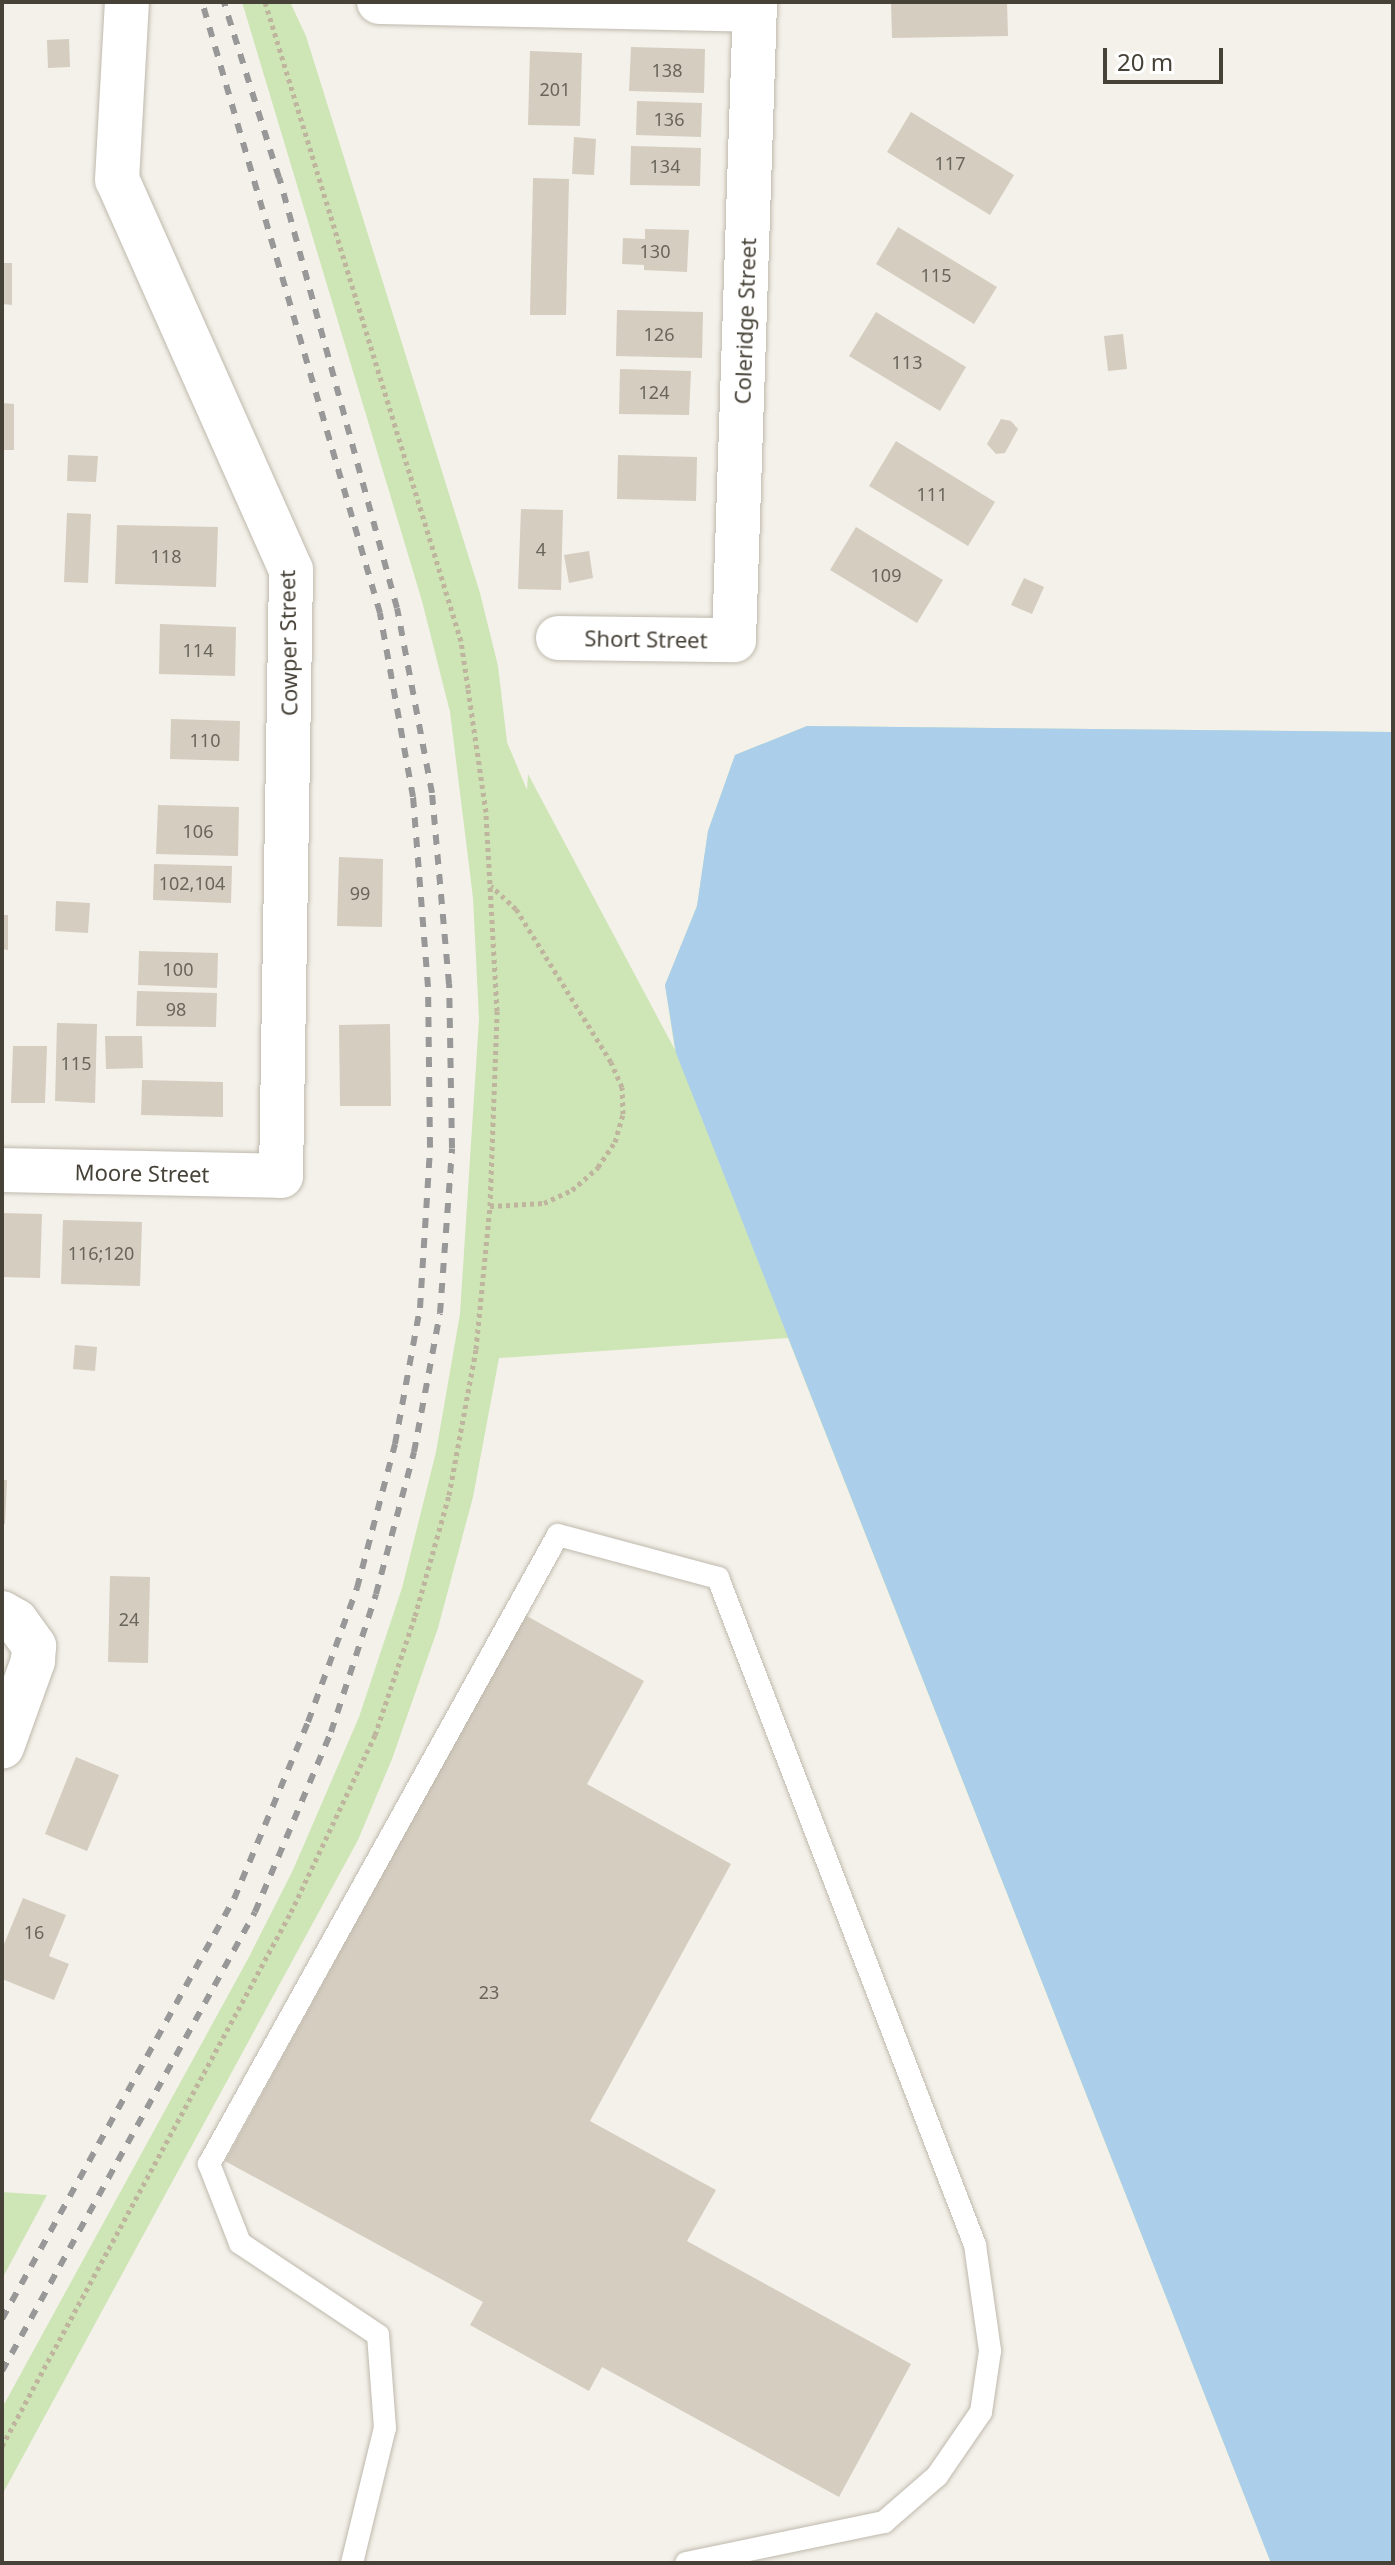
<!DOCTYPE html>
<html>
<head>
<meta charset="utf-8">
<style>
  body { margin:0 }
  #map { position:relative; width:1395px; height:2565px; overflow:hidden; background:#f4f1ea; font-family:"Noto Sans",sans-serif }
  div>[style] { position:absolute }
  .green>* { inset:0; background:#cee5b6 }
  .water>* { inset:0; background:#abcfeb }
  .building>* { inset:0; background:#d5cdc0 }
  .path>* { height:5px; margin-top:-2.5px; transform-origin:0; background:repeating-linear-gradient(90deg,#bfb59f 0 4px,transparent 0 8px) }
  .roads { filter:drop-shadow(0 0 2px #bfb9ad) drop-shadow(0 0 2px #bfb9ad) }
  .service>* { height:22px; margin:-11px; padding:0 11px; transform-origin:11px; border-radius:11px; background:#fff }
  .minor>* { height:44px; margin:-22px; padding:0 22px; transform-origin:22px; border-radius:22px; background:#fff }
  .rail>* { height:6px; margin-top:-3px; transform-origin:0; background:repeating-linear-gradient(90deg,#989898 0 10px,transparent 0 20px) }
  span { translate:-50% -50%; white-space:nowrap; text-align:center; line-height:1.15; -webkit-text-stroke:6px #fff; paint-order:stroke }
  .number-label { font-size:18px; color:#6a655a }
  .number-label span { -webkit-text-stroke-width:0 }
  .street-label { font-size:22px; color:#474238 }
  .frame { position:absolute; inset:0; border:4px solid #474238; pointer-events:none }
  .scale { position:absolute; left:1103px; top:48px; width:120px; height:36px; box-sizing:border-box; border:4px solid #474238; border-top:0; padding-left:10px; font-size:24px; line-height:28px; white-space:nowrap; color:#474238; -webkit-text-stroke:6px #fff; paint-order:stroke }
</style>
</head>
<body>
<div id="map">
  <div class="green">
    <div style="clip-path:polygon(242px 2px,290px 2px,306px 36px,480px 593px,498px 666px,507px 742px,527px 790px,528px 774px,675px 1050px,665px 985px,697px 906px,708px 831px,735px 755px,807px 726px,1393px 732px,1393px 2563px,1271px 2563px,788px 1338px,499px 1358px,473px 1497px,438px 1628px,392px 1759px,358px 1840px,2px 2495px,2px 2408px,249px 1957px,293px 1870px,359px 1717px,402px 1588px,436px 1452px,460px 1314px,479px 1019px,473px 898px,450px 712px,422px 601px)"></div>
    <div style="clip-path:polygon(2px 2192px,47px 2195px,2px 2279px)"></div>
  </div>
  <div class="water">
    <div style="clip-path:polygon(807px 726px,1393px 732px,1393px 2563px,1271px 2563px,676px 1053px,665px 985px,697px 906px,708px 831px,735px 755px)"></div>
  </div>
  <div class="building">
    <div style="clip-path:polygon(891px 2px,1007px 2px,1008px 36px,892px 38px)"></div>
    <div style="clip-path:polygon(69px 39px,70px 67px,48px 68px,47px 40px)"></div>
    <div style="clip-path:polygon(631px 47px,705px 49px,704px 93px,629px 91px)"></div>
    <div style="clip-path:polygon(530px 51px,582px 53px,580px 126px,528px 125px)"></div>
    <div style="clip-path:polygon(637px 101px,702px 103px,701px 137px,636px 135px)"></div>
    <div style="clip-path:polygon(911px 112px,1014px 175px,990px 215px,887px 152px)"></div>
    <div style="clip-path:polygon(574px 137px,596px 139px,594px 175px,572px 174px)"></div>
    <div style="clip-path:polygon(631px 146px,701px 148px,700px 186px,630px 185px)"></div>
    <div style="clip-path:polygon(533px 178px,569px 179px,566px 315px,530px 315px)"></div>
    <div style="clip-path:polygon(898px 227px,997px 287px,974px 324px,876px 264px)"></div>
    <div style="clip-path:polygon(645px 229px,689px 230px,687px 272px,644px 270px,644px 265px,622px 264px,623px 238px,645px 239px)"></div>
    <div style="clip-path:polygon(2px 263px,12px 263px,12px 305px,2px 304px)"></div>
    <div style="clip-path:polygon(617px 310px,703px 312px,702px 358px,616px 356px)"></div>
    <div style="clip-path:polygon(876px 312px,966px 367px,940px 411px,849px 356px)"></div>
    <div style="clip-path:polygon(1123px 334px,1127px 369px,1108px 371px,1104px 336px)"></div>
    <div style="clip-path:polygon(620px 369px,691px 371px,689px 415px,619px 414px)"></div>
    <div style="clip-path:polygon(2px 403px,14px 404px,14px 450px,2px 450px)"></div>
    <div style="clip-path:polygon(1001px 419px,1011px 421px,1018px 429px,1005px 453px,996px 454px,987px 444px)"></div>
    <div style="clip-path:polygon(896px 441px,995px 502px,968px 546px,869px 486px)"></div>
    <div style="clip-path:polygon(68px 455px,98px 456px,96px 482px,67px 481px)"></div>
    <div style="clip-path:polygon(618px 455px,697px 457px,696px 501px,617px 499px)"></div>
    <div style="clip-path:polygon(521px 509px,563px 510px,561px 590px,518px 589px)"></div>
    <div style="clip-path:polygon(67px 513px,91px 514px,88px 583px,64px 582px)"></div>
    <div style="clip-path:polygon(117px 525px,218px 527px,216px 587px,115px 584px)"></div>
    <div style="clip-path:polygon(856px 527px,943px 580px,917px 623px,830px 570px)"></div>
    <div style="clip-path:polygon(589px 551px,593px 578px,569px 583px,564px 555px)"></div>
    <div style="clip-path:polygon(1024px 578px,1044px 587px,1032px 614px,1011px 605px)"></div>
    <div style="clip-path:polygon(160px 624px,236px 627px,235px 676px,159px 674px)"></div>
    <div style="clip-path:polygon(171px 719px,240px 721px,239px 761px,170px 759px)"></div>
    <div style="clip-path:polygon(158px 805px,239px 807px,238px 856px,156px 854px)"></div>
    <div style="clip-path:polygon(339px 857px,383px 859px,382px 927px,337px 926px)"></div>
    <div style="clip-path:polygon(154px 864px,232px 866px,231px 903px,153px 900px)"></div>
    <div style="clip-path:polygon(56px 901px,90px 903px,88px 933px,55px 931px)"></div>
    <div style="clip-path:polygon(2px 915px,8px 915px,8px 950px,2px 949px)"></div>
    <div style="clip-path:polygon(139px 951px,218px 953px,217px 988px,138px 985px)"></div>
    <div style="clip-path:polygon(137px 991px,217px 993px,216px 1027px,136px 1026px)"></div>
    <div style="clip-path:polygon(57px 1023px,97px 1024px,95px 1103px,55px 1101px)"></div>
    <div style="clip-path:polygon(390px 1024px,391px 1106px,340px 1106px,339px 1025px)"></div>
    <div style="clip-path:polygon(105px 1036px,142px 1036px,143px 1068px,106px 1069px)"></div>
    <div style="clip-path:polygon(13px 1046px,47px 1046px,45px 1103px,11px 1103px)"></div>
    <div style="clip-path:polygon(142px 1080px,223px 1082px,223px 1117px,141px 1115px)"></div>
    <div style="clip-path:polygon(2px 1213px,42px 1214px,40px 1278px,2px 1277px)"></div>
    <div style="clip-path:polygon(63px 1220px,142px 1222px,140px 1286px,61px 1284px)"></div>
    <div style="clip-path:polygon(75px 1345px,97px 1347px,95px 1371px,73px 1369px)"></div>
    <div style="clip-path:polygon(2px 1480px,7px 1480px,5px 1524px,2px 1523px)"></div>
    <div style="clip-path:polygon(110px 1576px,150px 1577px,148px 1663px,108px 1662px)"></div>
    <div style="clip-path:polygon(525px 1615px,644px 1681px,587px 1784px,731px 1864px,590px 2121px,716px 2190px,687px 2241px,911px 2364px,839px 2497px,602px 2367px,589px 2391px,470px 2325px,483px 2302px,225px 2161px)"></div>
    <div style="clip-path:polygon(76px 1757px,119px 1775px,87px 1851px,45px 1834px)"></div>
    <div style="clip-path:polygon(23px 1898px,66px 1915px,49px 1956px,69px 1964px,54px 2000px,2px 1979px,2px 1949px)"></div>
  </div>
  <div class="path">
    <div style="left:490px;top:1206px;width:54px;rotate:-3.2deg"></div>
    <div style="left:544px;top:1203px;width:31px;rotate:-25deg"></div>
    <div style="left:572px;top:1190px;width:35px;rotate:-41deg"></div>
    <div style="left:598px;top:1167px;width:30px;rotate:-56deg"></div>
    <div style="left:615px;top:1142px;width:29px;rotate:-74deg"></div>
    <div style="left:623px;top:1114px;width:27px;rotate:-92deg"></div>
    <div style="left:622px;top:1087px;width:27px;rotate:-114deg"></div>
    <div style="left:611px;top:1062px;width:180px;rotate:-121.8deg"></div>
    <div style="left:516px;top:909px;width:34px;rotate:-137deg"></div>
    <div style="left:2px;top:2446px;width:607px;rotate:-61.58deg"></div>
    <div style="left:291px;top:1912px;width:196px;rotate:-64.6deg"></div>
    <div style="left:375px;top:1735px;width:126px;rotate:-71.4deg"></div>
    <div style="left:415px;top:1616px;width:126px;rotate:-74.3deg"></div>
    <div style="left:449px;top:1495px;width:148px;rotate:-79.5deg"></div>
    <div style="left:476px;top:1349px;width:144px;rotate:-84.4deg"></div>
    <div style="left:490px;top:1206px;width:195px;rotate:-87.9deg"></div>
    <div style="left:497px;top:1011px;width:199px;rotate:-93.2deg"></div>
    <div style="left:486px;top:812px;width:125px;rotate:-98.3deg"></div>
    <div style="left:468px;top:688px;width:48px;rotate:-98.5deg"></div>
    <div style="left:461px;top:641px;width:668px;rotate:-107.05deg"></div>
  </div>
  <div class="roads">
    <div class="service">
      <div style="left:352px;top:2563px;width:139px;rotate:-76.3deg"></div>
      <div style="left:385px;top:2428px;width:93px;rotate:-94.3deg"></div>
      <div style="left:378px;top:2335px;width:166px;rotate:-146.3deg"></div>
      <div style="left:240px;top:2243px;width:85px;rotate:-111.4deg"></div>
      <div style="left:209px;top:2164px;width:719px;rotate:-60.98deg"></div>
      <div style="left:558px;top:1535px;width:166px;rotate:15deg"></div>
      <div style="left:718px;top:1578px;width:715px;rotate:68.93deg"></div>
      <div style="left:975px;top:2245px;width:107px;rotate:81.9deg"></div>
      <div style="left:990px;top:2351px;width:62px;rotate:98.4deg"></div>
      <div style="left:981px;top:2412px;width:78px;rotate:124.5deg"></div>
      <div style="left:937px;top:2476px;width:70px;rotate:139deg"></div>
      <div style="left:884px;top:2522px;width:202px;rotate:168.3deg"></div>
    </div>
    <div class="minor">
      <div style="left:379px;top:2px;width:376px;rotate:1.2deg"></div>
      <div style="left:558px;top:638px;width:176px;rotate:0.7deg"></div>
      <div style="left:734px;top:640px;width:638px;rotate:-88.11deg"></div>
      <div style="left:2px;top:1170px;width:279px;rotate:1.2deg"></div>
      <div style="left:281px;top:1176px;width:606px;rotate:-89.05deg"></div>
      <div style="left:291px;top:570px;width:427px;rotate:-114deg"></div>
      <div style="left:117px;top:180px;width:178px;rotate:-86.8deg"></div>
      <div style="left:2px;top:1613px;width:16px;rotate:30deg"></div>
      <div style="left:16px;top:1621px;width:31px;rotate:54deg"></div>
      <div style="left:34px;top:1646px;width:15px;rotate:94deg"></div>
      <div style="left:33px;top:1661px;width:91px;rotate:109.8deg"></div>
    </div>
  </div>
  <div class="rail">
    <div style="left:2px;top:2319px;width:480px;rotate:-61.1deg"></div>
    <div style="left:234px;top:1899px;width:192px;rotate:-67.3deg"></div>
    <div style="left:308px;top:1722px;width:143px;rotate:-69.9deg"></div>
    <div style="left:357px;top:1588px;width:149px;rotate:-75.2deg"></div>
    <div style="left:395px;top:1444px;width:138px;rotate:-79.6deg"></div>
    <div style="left:420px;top:1308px;width:161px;rotate:-86.4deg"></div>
    <div style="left:430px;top:1147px;width:160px;rotate:-90.7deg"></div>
    <div style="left:428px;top:987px;width:191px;rotate:-94.5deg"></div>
    <div style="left:413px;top:797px;width:187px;rotate:-100.2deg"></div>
    <div style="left:380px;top:613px;width:636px;rotate:-106.24deg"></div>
    <div style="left:2px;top:2371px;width:524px;rotate:-61.14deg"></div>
    <div style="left:255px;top:1912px;width:195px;rotate:-67.1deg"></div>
    <div style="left:331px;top:1732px;width:145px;rotate:-71.9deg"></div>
    <div style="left:376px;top:1594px;width:147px;rotate:-75deg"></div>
    <div style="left:414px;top:1452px;width:141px;rotate:-79.4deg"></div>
    <div style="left:440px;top:1313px;width:165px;rotate:-85.8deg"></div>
    <div style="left:452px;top:1148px;width:164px;rotate:-91deg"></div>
    <div style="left:449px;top:984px;width:192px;rotate:-95.1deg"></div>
    <div style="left:432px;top:793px;width:188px;rotate:-100.7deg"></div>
    <div style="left:397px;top:608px;width:446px;rotate:-105.3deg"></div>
    <div style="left:279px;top:178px;width:184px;rotate:-107.4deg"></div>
  </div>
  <div class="number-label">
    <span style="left:667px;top:70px">138</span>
    <span style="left:555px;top:89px">201</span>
    <span style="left:669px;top:119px">136</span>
    <span style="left:950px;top:163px">117</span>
    <span style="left:665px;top:166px">134</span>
    <span style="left:655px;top:251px">130</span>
    <span style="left:936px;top:275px">115</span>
    <span style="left:659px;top:334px">126</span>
    <span style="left:907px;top:362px">113</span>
    <span style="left:654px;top:392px">124</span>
    <span style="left:932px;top:494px">111</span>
    <span style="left:541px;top:549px">4</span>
    <span style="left:166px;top:556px">118</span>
    <span style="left:886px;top:575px">109</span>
    <span style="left:198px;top:650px">114</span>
    <span style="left:205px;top:740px">110</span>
    <span style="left:198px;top:831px">106</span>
    <span style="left:192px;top:883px">102,104</span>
    <span style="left:360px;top:893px">99</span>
    <span style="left:178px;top:969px">100</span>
    <span style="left:176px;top:1009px">98</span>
    <span style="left:76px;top:1063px">115</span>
    <span style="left:101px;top:1253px">116;120</span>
    <span style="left:129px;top:1619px">24</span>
    <span style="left:34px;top:1932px">16</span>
    <span style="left:489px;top:1992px">23</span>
  </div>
  <div class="street-label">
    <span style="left:745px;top:321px;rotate:-88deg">Coleridge Street</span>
    <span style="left:646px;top:639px;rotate:1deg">Short Street</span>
    <span style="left:288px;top:643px;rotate:-91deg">Cowper Street</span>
    <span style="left:142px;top:1173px;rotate:1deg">Moore Street</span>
  </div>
  <div class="frame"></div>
  <div class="scale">20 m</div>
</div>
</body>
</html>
